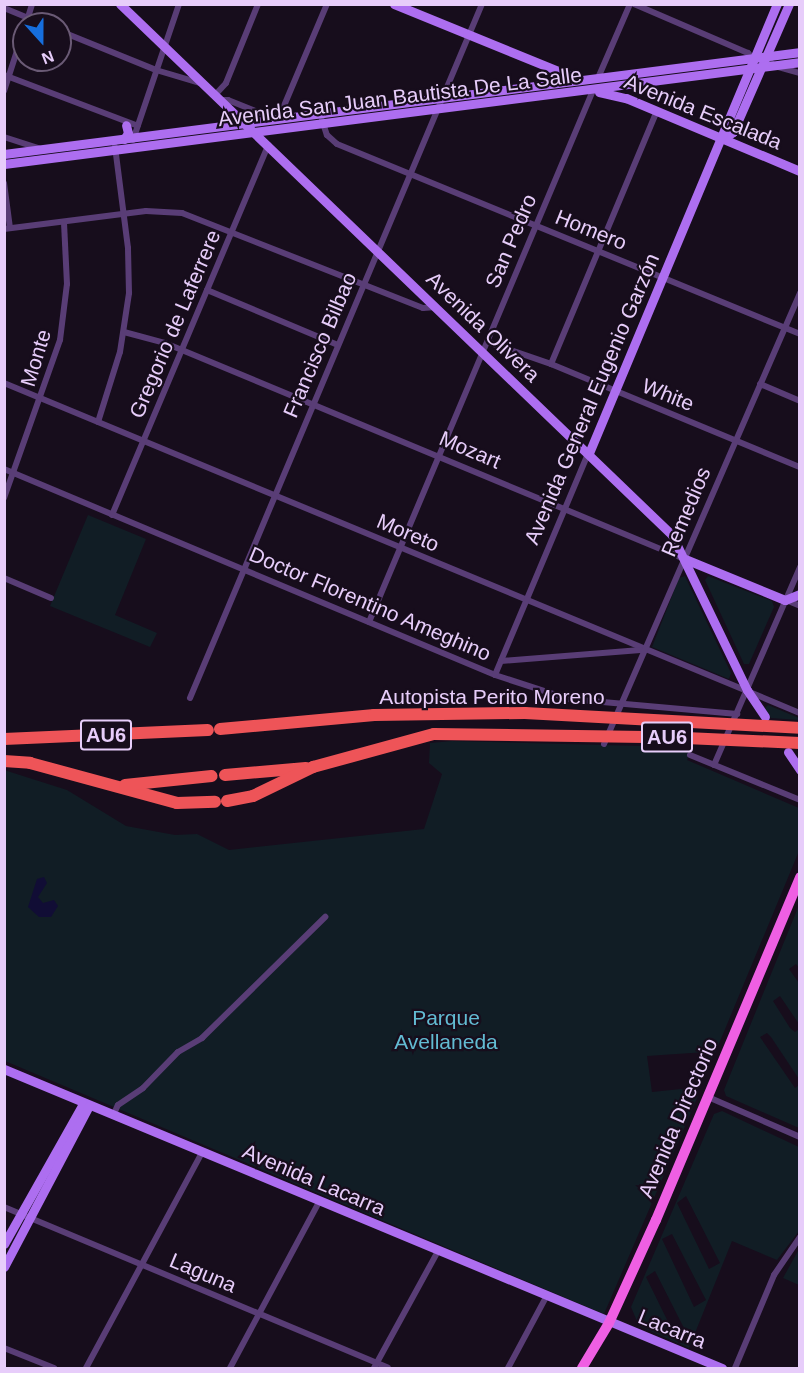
<!DOCTYPE html>
<html>
<head>
<meta charset="utf-8">
<style>
  body { margin:0 }
  #map { position:relative; width:804px; height:1373px; overflow:hidden; background:#170d1c; font-family:Helvetica,sans-serif }
  div>[style] { position:absolute }
  .green>* { inset:0; background:#111d25 }
  .water>* { inset:0; background:#110d35 }
  .street>* { height:6px; margin:-3px; padding:0 3px; transform-origin:3px; border-radius:3px; background:#593d76 }
  .secondary>* { height:9px; margin:-4.5px; padding:0 4.5px; transform-origin:4.5px; border-radius:4.5px; background:#ad6ef0 }
  .primary>* { height:10px; margin:-5px; padding:0 5px; transform-origin:5px; border-radius:5px; background:#ef5fe3 }
  .highway>* { height:12px; margin:-6px; padding:0 6px; transform-origin:6px; border-radius:6px; background:#ee5458 }
  span { translate:-50% -50%; white-space:nowrap; text-align:center; line-height:1.15; -webkit-text-stroke:4.5px #170d1c; paint-order:stroke }
  .shield-label span { padding:2px 4px; background:#170d1c; border:2px solid; border-radius:4px; -webkit-text-stroke-width:0 }
  .shield-label { font-size:20px; color:#e7cdfa; font-weight:700 }
  .street-label { font-size:21px; color:#e7cdfa }
  .park-label { font-size:21px; color:#62bbd2 }
  .frame { position:absolute; inset:0; border:6px solid #e7cdfa; pointer-events:none }
  .north { position:absolute; left:12px; top:12px; width:60px; height:60px; box-sizing:border-box; background:#170d1c; border:2px solid #6a5a75; border-radius:50%; rotate:159deg; font-size:16px; font-weight:700; line-height:24px; text-align:center; color:#e7cdfa }
  .north::after { content:''; display:block; margin:auto; width:21px; height:27px; background:#166edd; clip-path:polygon(50% 0,100% 100%,50% 72%,0 100%) }
</style>
</head>
<body>
<div id="map">
  <div class="green">
    <div style="clip-path:polygon(88px 515px,146px 539px,115px 615px,157px 633px,150px 647px,50px 606px)"></div>
    <div style="clip-path:polygon(685px 576px,731px 673px,729px 679px,652px 647px,679px 578px)"></div>
    <div style="clip-path:polygon(708px 576px,772px 601px,774px 607px,749px 664px,744px 664px,705px 580px)"></div>
    <div style="clip-path:polygon(768px 705px,799px 718px,799px 720px,771px 718px,765px 708px)"></div>
    <div style="clip-path:polygon(452px 741px,679px 747px,691px 752px,687px 760px,799px 808px,799px 851px,711px 1063px,706px 1052px,647px 1056px,652px 1092px,681px 1089px,698px 1096px,604px 1314px,5px 1061px,4px 770px,67px 790px,126px 826px,175px 835px,197px 834px,229px 850px,424px 829px,442px 774px,429px 763px,430px 743px)"></div>
    <div style="clip-path:polygon(799px 905px,799px 968px,796px 964px,789px 969px,799px 983px,799px 1024px,780px 996px,773px 1001px,790px 1028px,795px 1032px,799px 1029px,799px 1079px,771px 1037px,767px 1033px,760px 1037px,795px 1088px,799px 1085px,799px 1128px,726px 1096px,724px 1090px)"></div>
    <div style="clip-path:polygon(evenodd,722px 1111px,799px 1147px,799px 1231px,777px 1260px,732px 1241px,689px 1348px,639px 1326px,631px 1307px,714px 1114px,722px 1111px,686px 1196px,720px 1263px,709px 1269px,677px 1203px,686px 1196px,722px 1111px,672px 1234px,706px 1300px,694px 1307px,662px 1239px,672px 1234px,722px 1111px,655px 1271px,689px 1338px,679px 1344px,646px 1277px,655px 1271px)"></div>
    <div style="clip-path:polygon(799px 1249px,799px 1285px,783px 1278px)"></div>
  </div>
  <div class="water">
    <div style="clip-path:polygon(44px 877px,47px 883px,38px 897px,43px 903px,54px 900px,58px 906px,51px 917px,39px 917px,28px 907px,37px 879px)"></div>
  </div>
  <div class="street">
    <div style="left:634px;top:4px;width:124px;rotate:23.3deg"></div>
    <div style="left:748px;top:53px;width:8px;rotate:50deg"></div>
    <div style="left:4px;top:8px;width:42px;rotate:22.3deg"></div>
    <div style="left:26px;top:24px;width:21px;rotate:-73deg"></div>
    <div style="left:60px;top:31px;width:104px;rotate:22.1deg"></div>
    <div style="left:156px;top:70px;width:49px;rotate:16.6deg"></div>
    <div style="left:766px;top:58px;width:12px;rotate:42deg"></div>
    <div style="left:775px;top:66px;width:26px;rotate:16deg"></div>
    <div style="left:4px;top:75px;width:143px;rotate:20.8deg"></div>
    <div style="left:598px;top:78px;width:81px;rotate:-66.6deg"></div>
    <div style="left:4px;top:91px;width:65px;rotate:-72.1deg"></div>
    <div style="left:215px;top:95px;width:16px;rotate:-47deg"></div>
    <div style="left:226px;top:83px;width:85px;rotate:-67.9deg"></div>
    <div style="left:221px;top:100px;width:7px"></div>
    <div style="left:228px;top:100px;width:54px;rotate:21.8deg"></div>
    <div style="left:278px;top:120px;width:126px;rotate:-67.1deg"></div>
    <div style="left:322px;top:120px;width:16px;rotate:72deg"></div>
    <div style="left:327px;top:135px;width:13px;rotate:42deg"></div>
    <div style="left:337px;top:144px;width:500px;rotate:22.31deg"></div>
    <div style="left:4px;top:137px;width:36px;rotate:18deg"></div>
    <div style="left:133px;top:140px;width:144px;rotate:-71.3deg"></div>
    <div style="left:4px;top:183px;width:45px;rotate:82.4deg"></div>
    <div style="left:4px;top:229px;width:143px;rotate:-7.2deg"></div>
    <div style="left:146px;top:211px;width:36px;rotate:3deg"></div>
    <div style="left:182px;top:213px;width:259px;rotate:21.5deg"></div>
    <div style="left:423px;top:308px;width:13px;rotate:-4deg"></div>
    <div style="left:207px;top:290px;width:142px;rotate:22.8deg"></div>
    <div style="left:124px;top:332px;width:42px;rotate:15deg"></div>
    <div style="left:165px;top:343px;width:560px;rotate:22.58deg"></div>
    <div style="left:490px;top:343px;width:65px;rotate:19deg"></div>
    <div style="left:551px;top:364px;width:269px;rotate:22.5deg"></div>
    <div style="left:551px;top:364px;width:274px;rotate:-67.3deg"></div>
    <div style="left:4px;top:383px;width:862px;rotate:22.52deg"></div>
    <div style="left:760px;top:384px;width:43px;rotate:23deg"></div>
    <div style="left:98px;top:422px;width:73px;rotate:-72.6deg"></div>
    <div style="left:120px;top:352px;width:60px;rotate:-81.3deg"></div>
    <div style="left:129px;top:293px;width:45px;rotate:-91.3deg"></div>
    <div style="left:128px;top:248px;width:102px;rotate:-97.3deg"></div>
    <div style="left:4px;top:469px;width:532px;rotate:22.76deg"></div>
    <div style="left:495px;top:675px;width:78px;rotate:18deg"></div>
    <div style="left:569px;top:699px;width:169px;rotate:5.1deg"></div>
    <div style="left:4px;top:498px;width:168px;rotate:-70.5deg"></div>
    <div style="left:60px;top:340px;width:56px;rotate:-82.9deg"></div>
    <div style="left:67px;top:284px;width:62px;rotate:-92.8deg"></div>
    <div style="left:112px;top:515px;width:402px;rotate:-67.1deg"></div>
    <div style="left:4px;top:578px;width:51px;rotate:23.1deg"></div>
    <div style="left:786px;top:600px;width:15px;rotate:23deg"></div>
    <div style="left:369px;top:622px;width:579px;rotate:-67.15deg"></div>
    <div style="left:501px;top:661px;width:140px;rotate:-4.5deg"></div>
    <div style="left:495px;top:675px;width:240px;rotate:-67.2deg"></div>
    <div style="left:190px;top:698px;width:753px;rotate:-67.18deg"></div>
    <div style="left:604px;top:744px;width:492px;rotate:-66.5deg"></div>
    <div style="left:690px;top:755px;width:119px;rotate:22.2deg"></div>
    <div style="left:714px;top:765px;width:216px;rotate:-66.5deg"></div>
    <div style="left:708px;top:1097px;width:100px;rotate:23.5deg"></div>
    <div style="left:113px;top:1116px;width:12px;rotate:-66deg"></div>
    <div style="left:118px;top:1105px;width:30px;rotate:-34deg"></div>
    <div style="left:143px;top:1088px;width:50px;rotate:-45.8deg"></div>
    <div style="left:178px;top:1052px;width:28px;rotate:-30deg"></div>
    <div style="left:202px;top:1038px;width:173px;rotate:-44.5deg"></div>
    <div style="left:4px;top:1207px;width:416px;rotate:22.7deg"></div>
    <div style="left:4px;top:1348px;width:54px;rotate:21.8deg"></div>
    <div style="left:86px;top:1368px;width:244px;rotate:-61.7deg"></div>
    <div style="left:230px;top:1368px;width:188px;rotate:-61.8deg"></div>
    <div style="left:374px;top:1368px;width:133px;rotate:-61.3deg"></div>
    <div style="left:508px;top:1368px;width:81px;rotate:-61.8deg"></div>
    <div style="left:735px;top:1368px;width:101px;rotate:-67.2deg"></div>
    <div style="left:774px;top:1275px;width:46px;rotate:-55.6deg"></div>
  </div>
  <div class="secondary">
    <div style="left:120px;top:4px;width:766px;rotate:43.89deg"></div>
    <div style="left:672px;top:535px;width:172px;rotate:64.2deg"></div>
    <div style="left:747px;top:690px;width:32px;rotate:56deg"></div>
    <div style="left:394px;top:4px;width:199px;rotate:22.2deg"></div>
    <div style="left:599px;top:92px;width:28px;rotate:13deg"></div>
    <div style="left:626px;top:98px;width:189px;rotate:22.8deg"></div>
    <div style="left:124px;top:139px;width:7px;rotate:-56deg"></div>
    <div style="left:128px;top:133px;width:8px;rotate:-104deg"></div>
    <div style="left:723px;top:139px;width:12px;rotate:-35deg"></div>
    <div style="left:733px;top:132px;width:140px;rotate:-66.4deg"></div>
    <div style="left:4px;top:154px;width:803px;rotate:-7.3deg"></div>
    <div style="left:4px;top:164px;width:803px;rotate:-7.3deg"></div>
    <div style="left:589px;top:453px;width:487px;rotate:-67.3deg"></div>
    <div style="left:685px;top:559px;width:108px;rotate:22.3deg"></div>
    <div style="left:785px;top:600px;width:16px;rotate:-22deg"></div>
    <div style="left:788px;top:752px;width:22px;rotate:56deg"></div>
    <div style="left:4px;top:1069px;width:778px;rotate:22.61deg"></div>
    <div style="left:4px;top:1244px;width:161px;rotate:-60.6deg"></div>
    <div style="left:4px;top:1267px;width:182px;rotate:-62.2deg"></div>
  </div>
  <div class="primary">
    <div style="left:582px;top:1368px;width:52px;rotate:-59deg"></div>
    <div style="left:609px;top:1323px;width:113px;rotate:-65.5deg"></div>
    <div style="left:656px;top:1220px;width:372px;rotate:-67.2deg"></div>
  </div>
  <div class="highway">
    <div style="left:220px;top:729px;width:155px;rotate:-5.2deg"></div>
    <div style="left:374px;top:715px;width:151px;rotate:-0.8deg"></div>
    <div style="left:525px;top:713px;width:275px;rotate:3.1deg"></div>
    <div style="left:4px;top:739px;width:204px;rotate:-2.5deg"></div>
    <div style="left:4px;top:761px;width:26px;rotate:4deg"></div>
    <div style="left:30px;top:763px;width:152px;rotate:15.2deg"></div>
    <div style="left:177px;top:803px;width:38px;rotate:-2deg"></div>
    <div style="left:225px;top:775px;width:81px;rotate:-4.9deg"></div>
    <div style="left:125px;top:785px;width:87px;rotate:-5.9deg"></div>
    <div style="left:227px;top:801px;width:26px;rotate:-11deg"></div>
    <div style="left:253px;top:796px;width:67px;rotate:-25.8deg"></div>
    <div style="left:313px;top:767px;width:125px;rotate:-15.3deg"></div>
    <div style="left:434px;top:734px;width:229px;rotate:0.8deg"></div>
    <div style="left:663px;top:737px;width:137px;rotate:2.5deg"></div>
  </div>
  <div class="shield-label">
    <span style="left:106px;top:735px">AU6</span>
    <span style="left:667px;top:737px">AU6</span>
  </div>
  <div class="street-label">
    <span style="left:400px;top:97px;rotate:-7deg">Avenida San Juan Bautista De La Salle</span>
    <span style="left:703px;top:112px;rotate:22deg">Avenida Escalada</span>
    <span style="left:591px;top:230px;rotate:22deg">Homero</span>
    <span style="left:511px;top:241px;rotate:-67deg">San Pedro</span>
    <span style="left:175px;top:324px;rotate:-67deg">Gregorio de Laferrere</span>
    <span style="left:483px;top:327px;rotate:44deg">Avenida Olivera</span>
    <span style="left:320px;top:345px;rotate:-67deg">Francisco Bilbao</span>
    <span style="left:36px;top:358px;rotate:-73deg">Monte</span>
    <span style="left:668px;top:395px;rotate:22deg">White</span>
    <span style="left:592px;top:399px;rotate:-67deg">Avenida General Eugenio Garzón</span>
    <span style="left:470px;top:450px;rotate:23deg">Mozart</span>
    <span style="left:686px;top:512px;rotate:-67deg">Remedios</span>
    <span style="left:408px;top:533px;rotate:23deg">Moreto</span>
    <span style="left:370px;top:604px;rotate:23deg">Doctor Florentino Ameghino</span>
    <span style="left:492px;top:697px">Autopista Perito Moreno</span>
    <span style="left:678px;top:1118px;rotate:-67deg">Avenida Directorio</span>
    <span style="left:314px;top:1180px;rotate:23deg">Avenida Lacarra</span>
    <span style="left:203px;top:1273px;rotate:23deg">Laguna</span>
    <span style="left:672px;top:1329px;rotate:22deg">Lacarra</span>
  </div>
  <div class="park-label">
    <span style="left:446px;top:1030px">Parque<br>Avellaneda</span>
  </div>
  <div class="frame"></div>
  <div class="north">N</div>
</div>
</body>
</html>
